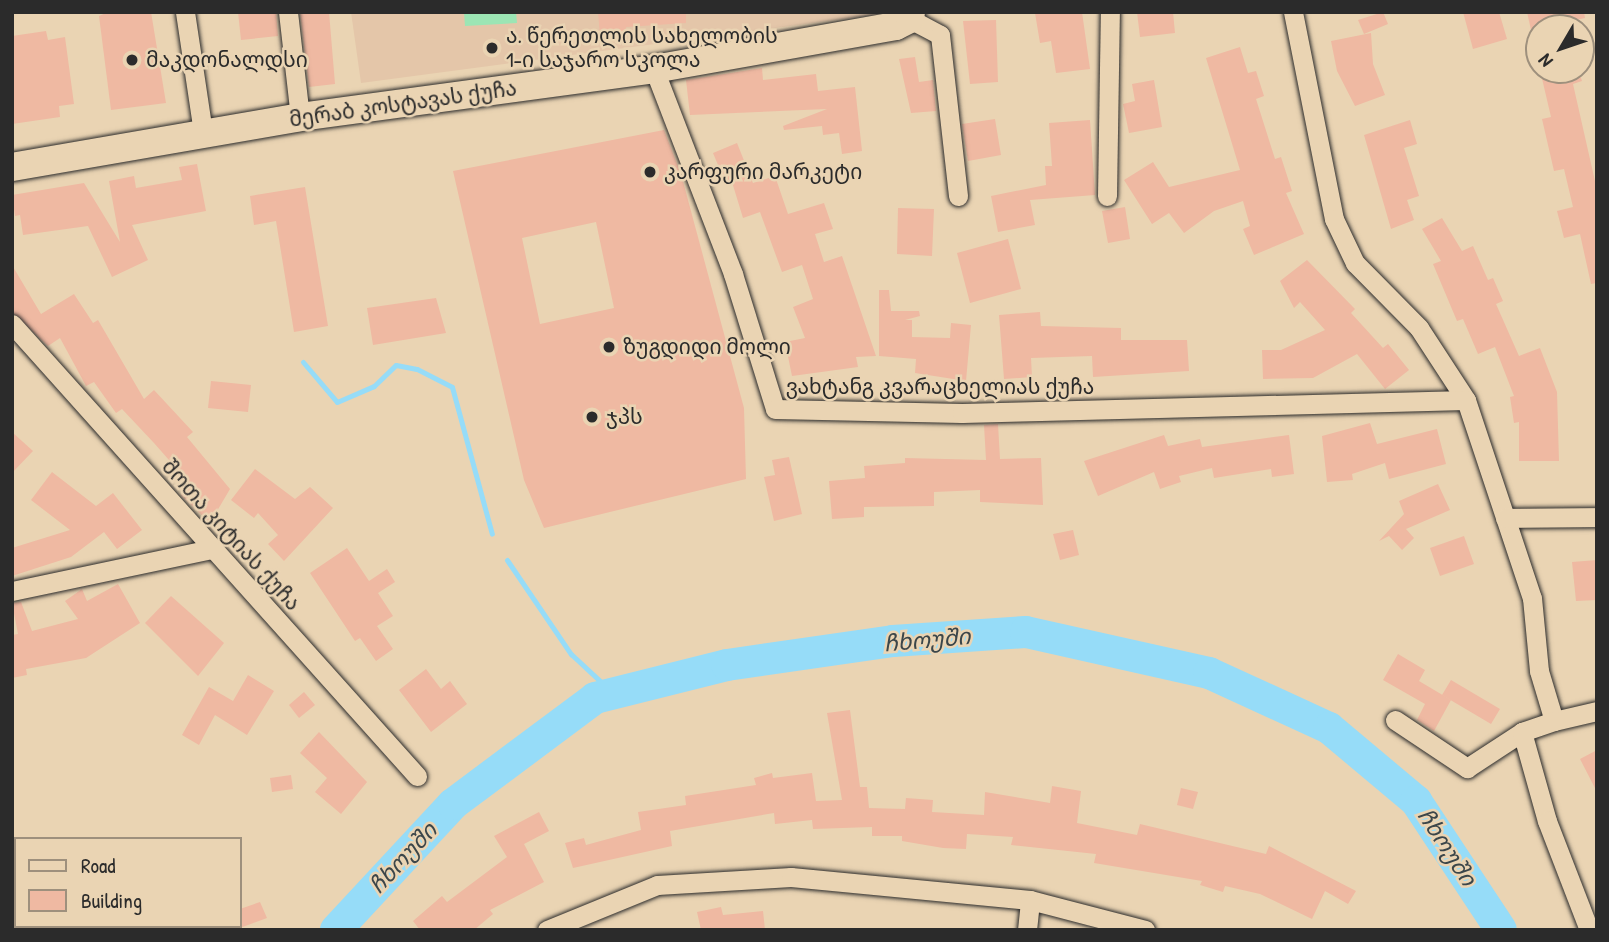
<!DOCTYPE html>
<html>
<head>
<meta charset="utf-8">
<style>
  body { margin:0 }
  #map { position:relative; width:1609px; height:942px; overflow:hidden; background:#ead4b3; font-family:"Patrick Hand","Noto Sans Georgian",sans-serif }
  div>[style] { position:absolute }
  .built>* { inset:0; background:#e4c6a9 }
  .green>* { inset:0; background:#9ce5b4 }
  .stream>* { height:5px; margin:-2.5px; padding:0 2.5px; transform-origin:2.5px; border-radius:2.5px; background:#96dcf8 }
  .river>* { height:32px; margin:-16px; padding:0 16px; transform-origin:16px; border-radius:16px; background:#96dcf8 }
  .building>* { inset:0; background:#efb9a2 }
  .roads { filter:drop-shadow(0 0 2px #2b2b2b) drop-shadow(0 0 2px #2b2b2b) }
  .minor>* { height:19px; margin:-9.5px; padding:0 9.5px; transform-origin:9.5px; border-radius:9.5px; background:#ead4b3 }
  .secondary>* { height:28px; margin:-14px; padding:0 14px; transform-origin:14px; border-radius:14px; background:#ead4b3 }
  .dots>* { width:19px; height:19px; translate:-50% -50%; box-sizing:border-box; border:4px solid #ead4b3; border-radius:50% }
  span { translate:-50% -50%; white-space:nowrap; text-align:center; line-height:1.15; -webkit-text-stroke:5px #ead4b3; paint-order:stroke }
  .poi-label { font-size:21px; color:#2b2b2b }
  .left { translate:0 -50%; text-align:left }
  .street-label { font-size:21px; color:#2b2b2b }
  .water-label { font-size:23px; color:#3b464a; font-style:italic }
  .frame { position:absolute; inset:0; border:14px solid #2b2b2b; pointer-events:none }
  .legend { position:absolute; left:14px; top:837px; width:228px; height:91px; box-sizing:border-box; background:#ead4b3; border:2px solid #9e907d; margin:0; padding:9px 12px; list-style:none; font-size:21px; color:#2b2b2b }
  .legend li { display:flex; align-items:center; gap:14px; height:35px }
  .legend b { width:35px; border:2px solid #9e907d }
  .north { position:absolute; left:1525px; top:14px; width:70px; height:70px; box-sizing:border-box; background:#ead4b3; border:2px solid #9e907d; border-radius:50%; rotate:231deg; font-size:19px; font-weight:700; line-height:28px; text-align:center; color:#2b2b2b }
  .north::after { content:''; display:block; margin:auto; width:24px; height:32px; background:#2b2b2b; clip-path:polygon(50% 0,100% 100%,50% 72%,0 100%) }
</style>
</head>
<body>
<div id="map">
  <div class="built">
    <div style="clip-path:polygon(351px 12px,895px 12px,361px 83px)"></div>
  </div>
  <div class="green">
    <div style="clip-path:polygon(464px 12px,516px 12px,517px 23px,465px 26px)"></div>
  </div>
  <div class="stream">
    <div style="left:303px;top:362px;width:52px;rotate:49.6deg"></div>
    <div style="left:337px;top:402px;width:40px;rotate:-23.4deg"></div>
    <div style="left:374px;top:386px;width:30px;rotate:-44deg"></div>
    <div style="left:396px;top:365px;width:21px;rotate:11deg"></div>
    <div style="left:417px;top:369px;width:39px;rotate:27deg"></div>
    <div style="left:452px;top:387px;width:152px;rotate:74.8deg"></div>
    <div style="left:507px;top:560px;width:114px;rotate:55.8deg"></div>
    <div style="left:571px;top:654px;width:57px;rotate:42.9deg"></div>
  </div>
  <div class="river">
    <div style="left:336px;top:930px;width:172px;rotate:-47.1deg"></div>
    <div style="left:453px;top:804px;width:177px;rotate:-36.7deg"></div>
    <div style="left:595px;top:698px;width:136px;rotate:-14deg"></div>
    <div style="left:727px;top:665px;width:168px;rotate:-8.2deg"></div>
    <div style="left:893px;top:641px;width:133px;rotate:-3.9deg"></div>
    <div style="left:1026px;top:632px;width:188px;rotate:12.6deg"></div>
    <div style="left:1209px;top:673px;width:132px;rotate:24.6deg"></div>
    <div style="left:1329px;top:728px;width:114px;rotate:40deg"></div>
    <div style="left:1416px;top:801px;width:154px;rotate:56.6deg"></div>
  </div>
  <div class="building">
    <div style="clip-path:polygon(108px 12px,151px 12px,166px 103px,111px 110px,99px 16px)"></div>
    <div style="clip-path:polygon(238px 12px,276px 12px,278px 36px,241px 40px)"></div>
    <div style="clip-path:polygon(300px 12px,329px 12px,335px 84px,309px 87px)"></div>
    <div style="clip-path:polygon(598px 12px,686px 12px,686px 23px,626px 27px,627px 34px,600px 36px)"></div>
    <div style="clip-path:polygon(1043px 12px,1082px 12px,1090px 69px,1056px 73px,1051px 41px,1040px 43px,1035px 13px)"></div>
    <div style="clip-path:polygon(1137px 12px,1173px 12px,1175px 33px,1140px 37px)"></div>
    <div style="clip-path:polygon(1383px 12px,1388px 24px,1364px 34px,1358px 20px)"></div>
    <div style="clip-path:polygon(1463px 12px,1499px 12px,1507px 39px,1473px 49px)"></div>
    <div style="clip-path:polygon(1527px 12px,1584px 12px,1585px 18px,1531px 30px)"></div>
    <div style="clip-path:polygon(996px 20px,998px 82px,970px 84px,963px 21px)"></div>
    <div style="clip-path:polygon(46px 31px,48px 40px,65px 37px,74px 104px,59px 106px,60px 117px,12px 124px,12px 36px)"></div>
    <div style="clip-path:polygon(1371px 33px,1373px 64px,1385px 95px,1355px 106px,1337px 71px,1331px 41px)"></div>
    <div style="clip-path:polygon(1240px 47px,1248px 73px,1256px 71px,1264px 96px,1256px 99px,1275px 159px,1281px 157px,1292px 191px,1286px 193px,1304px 234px,1254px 255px,1243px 229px,1250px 226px,1243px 201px,1214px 211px,1184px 233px,1169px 213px,1152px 224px,1124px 180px,1153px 162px,1169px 187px,1240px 170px,1206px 58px)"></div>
    <div style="clip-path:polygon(915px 57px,919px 82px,933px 80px,936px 111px,911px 113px,899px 59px)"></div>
    <div style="clip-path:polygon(762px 68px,763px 80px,816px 74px,818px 91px,855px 87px,862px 151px,842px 154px,839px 133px,823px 135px,822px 126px,784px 130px,783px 126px,827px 109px,690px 115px,686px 80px)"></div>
    <div style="clip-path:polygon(1540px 70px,1578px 70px,1582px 81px,1573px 84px,1597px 190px,1597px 283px,1591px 284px,1580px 234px,1564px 238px,1557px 211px,1573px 207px,1564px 169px,1554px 171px,1542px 119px,1551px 117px)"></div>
    <div style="clip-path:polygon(1154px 80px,1162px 127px,1129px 133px,1123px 104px,1135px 101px,1132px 84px)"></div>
    <div style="clip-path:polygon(995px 119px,1001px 155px,968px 161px,962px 124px)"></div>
    <div style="clip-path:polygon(1090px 120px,1095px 195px,1030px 200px,1035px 225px,998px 232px,991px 196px,1046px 185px,1045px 166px,1052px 166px,1049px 123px)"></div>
    <div style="clip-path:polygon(1410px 120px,1417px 144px,1404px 148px,1419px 196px,1407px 200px,1414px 220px,1391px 229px,1364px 135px)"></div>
    <div style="clip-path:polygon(evenodd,664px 130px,681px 174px,744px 408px,746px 479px,544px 528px,524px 480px,453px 171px,664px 130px,596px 222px,614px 308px,540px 324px,522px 238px,596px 222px)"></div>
    <div style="clip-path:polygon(737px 143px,753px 183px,775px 176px,788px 214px,824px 203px,833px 229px,815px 234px,824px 262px,842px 256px,876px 356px,856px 357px,858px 367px,792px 376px,785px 342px,805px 338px,793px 307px,813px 299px,802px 265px,782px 272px,760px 212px,743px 218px,732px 182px,726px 184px,713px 153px)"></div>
    <div style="clip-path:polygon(197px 164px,206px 211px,132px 225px,148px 260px,112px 277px,88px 226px,23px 235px,20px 215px,15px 216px,12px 195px,84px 183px,120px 242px,109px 181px,134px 176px,136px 188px,182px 180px,179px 167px)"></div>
    <div style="clip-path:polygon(305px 187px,328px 326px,294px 332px,276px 221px,254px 225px,250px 196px)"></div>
    <div style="clip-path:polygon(1125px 207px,1130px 239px,1108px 243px,1102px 211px)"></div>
    <div style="clip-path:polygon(898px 208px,934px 209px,932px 256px,897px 254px)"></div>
    <div style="clip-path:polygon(1442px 218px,1462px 251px,1473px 246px,1488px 280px,1493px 278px,1503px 301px,1496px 304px,1519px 356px,1540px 348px,1557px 392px,1559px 461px,1519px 461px,1519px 422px,1514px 423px,1510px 397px,1514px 396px,1495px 347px,1478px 354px,1463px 319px,1457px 321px,1433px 264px,1441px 261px,1422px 229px)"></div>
    <div style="clip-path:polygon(1008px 239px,1021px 289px,970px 303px,957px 253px)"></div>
    <div style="clip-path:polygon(1307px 260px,1355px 309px,1351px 313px,1383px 348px,1388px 344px,1409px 370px,1385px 389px,1357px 354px,1313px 378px,1263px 379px,1262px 350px,1281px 350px,1325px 330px,1300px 302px,1294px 308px,1280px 281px)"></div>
    <div style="clip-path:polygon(12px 265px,41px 314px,74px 294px,93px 323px,98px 320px,144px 399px,154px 390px,193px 432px,187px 437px,230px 489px,210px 523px,181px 495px,191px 485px,154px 443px,122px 409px,116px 413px,94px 382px,86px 386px,60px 338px,48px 346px,12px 312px)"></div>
    <div style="clip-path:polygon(879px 290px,889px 290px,891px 311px,919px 311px,920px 316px,905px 320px,912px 320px,912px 337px,950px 338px,951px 323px,971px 325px,966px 381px,915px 373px,916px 359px,879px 356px)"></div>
    <div style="clip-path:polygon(436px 298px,446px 333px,373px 345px,367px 308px)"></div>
    <div style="clip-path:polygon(1040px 312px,1041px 326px,1121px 328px,1121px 340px,1187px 340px,1189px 371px,1093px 377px,1092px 356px,1031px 358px,1032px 377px,1004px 379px,999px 315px)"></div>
    <div style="clip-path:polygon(211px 381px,251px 385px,248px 412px,208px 408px)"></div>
    <div style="clip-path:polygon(1370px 423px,1377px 444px,1437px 429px,1446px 464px,1389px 479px,1385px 463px,1352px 474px,1353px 480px,1327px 482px,1322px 436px)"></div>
    <div style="clip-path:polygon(998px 424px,1000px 459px,1041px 458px,1043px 505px,980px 502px,980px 490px,934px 492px,934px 506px,864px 507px,864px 517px,832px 519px,829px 481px,865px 478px,864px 466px,905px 463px,905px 458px,986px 460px,984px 425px)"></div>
    <div style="clip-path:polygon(12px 432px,33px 451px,12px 473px)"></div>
    <div style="clip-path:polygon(1164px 435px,1168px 446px,1200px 439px,1202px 447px,1289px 435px,1294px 474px,1272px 477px,1271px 469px,1214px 478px,1212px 468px,1179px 476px,1181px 482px,1160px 489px,1154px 472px,1098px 496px,1084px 461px)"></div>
    <div style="clip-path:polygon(789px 457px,802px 514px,774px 521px,764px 477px,775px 475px,772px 460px)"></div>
    <div style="clip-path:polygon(255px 469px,295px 499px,310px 487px,333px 508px,284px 561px,268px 544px,278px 535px,258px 513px,254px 518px,231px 500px)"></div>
    <div style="clip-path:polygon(52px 472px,96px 506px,113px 493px,142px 530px,117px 549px,104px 532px,71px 557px,12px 576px,12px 548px,70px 530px,31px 500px)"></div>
    <div style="clip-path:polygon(1438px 484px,1450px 510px,1406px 529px,1414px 538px,1402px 550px,1389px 536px,1379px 541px,1404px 514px,1399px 501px)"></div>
    <div style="clip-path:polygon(1073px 530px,1079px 555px,1060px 560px,1053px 534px)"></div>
    <div style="clip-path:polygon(1464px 536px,1474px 564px,1440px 576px,1430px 548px)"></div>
    <div style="clip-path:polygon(347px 548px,369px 581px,387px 569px,395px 582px,378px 593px,393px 616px,377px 626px,393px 649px,376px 661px,360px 638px,355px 641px,310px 573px)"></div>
    <div style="clip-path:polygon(1597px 560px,1597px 600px,1576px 601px,1572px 562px)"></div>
    <div style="clip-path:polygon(118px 584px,140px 623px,86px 658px,26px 669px,27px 675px,12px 678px,12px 635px,18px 634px,12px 603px,21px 602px,32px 631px,78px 619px,65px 601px,82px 589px,87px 601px)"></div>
    <div style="clip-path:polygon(171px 596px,224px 643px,198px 676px,145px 623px)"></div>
    <div style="clip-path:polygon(1398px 654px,1425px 670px,1419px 681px,1451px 700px,1434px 731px,1417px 720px,1425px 704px,1383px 680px)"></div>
    <div style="clip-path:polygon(426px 669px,441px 689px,450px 681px,467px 704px,431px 732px,399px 690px)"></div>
    <div style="clip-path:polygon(248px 675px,274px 691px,247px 735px,215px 715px,199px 745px,182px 735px,209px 687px,233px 701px)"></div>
    <div style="clip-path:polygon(1451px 680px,1500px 709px,1491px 724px,1442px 695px)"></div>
    <div style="clip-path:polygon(304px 692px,315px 705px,299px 718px,289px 705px)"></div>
    <div style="clip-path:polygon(850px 710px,860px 787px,867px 787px,869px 808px,905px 809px,906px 798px,933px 800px,932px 812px,984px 815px,985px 792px,1050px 803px,1052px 786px,1081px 791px,1077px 823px,1137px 835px,1140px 824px,1266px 854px,1269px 846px,1356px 891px,1348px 904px,1325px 891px,1312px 919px,1260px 894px,1225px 886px,1223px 892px,1200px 885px,1202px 881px,1094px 863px,1096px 854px,1011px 845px,1013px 837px,967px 834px,966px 849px,943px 848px,902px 841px,902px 836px,872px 836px,872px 827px,813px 829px,812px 820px,775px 824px,774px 813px,670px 831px,672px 846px,573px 868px,565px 843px,584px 838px,586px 845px,641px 830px,638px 812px,686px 805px,685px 796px,756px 785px,754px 778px,772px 773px,773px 778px,812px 773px,816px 801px,842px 800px,827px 713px)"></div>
    <div style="clip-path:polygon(319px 732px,367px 782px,341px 814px,315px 792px,327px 778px,300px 753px)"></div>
    <div style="clip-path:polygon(1597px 750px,1597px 792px,1580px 759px)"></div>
    <div style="clip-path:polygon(291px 775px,293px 789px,272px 792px,270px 778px)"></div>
    <div style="clip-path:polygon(1181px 788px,1198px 792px,1193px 809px,1177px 805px)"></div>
    <div style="clip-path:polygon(539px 812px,549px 831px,524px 844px,544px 882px,490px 910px,493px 914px,474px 930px,420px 930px,413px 921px,442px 896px,447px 902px,507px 857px,494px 836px)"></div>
    <div style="clip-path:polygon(260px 902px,267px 918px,240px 928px,240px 909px)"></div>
    <div style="clip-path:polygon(721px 907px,723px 915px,763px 911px,765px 930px,701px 930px,697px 912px)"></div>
  </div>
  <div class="roads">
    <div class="minor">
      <div style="left:185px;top:12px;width:121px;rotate:81.5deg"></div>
      <div style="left:288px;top:12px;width:106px;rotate:83.5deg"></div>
      <div style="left:1293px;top:12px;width:211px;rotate:78.8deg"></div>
      <div style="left:1334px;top:219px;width:49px;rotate:64.5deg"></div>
      <div style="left:1355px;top:263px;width:91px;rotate:45.4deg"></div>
      <div style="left:1419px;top:328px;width:86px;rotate:56.9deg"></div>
      <div style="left:1466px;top:400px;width:209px;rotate:71.6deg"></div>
      <div style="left:1532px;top:598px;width:73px;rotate:84.5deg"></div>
      <div style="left:1539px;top:671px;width:52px;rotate:73.3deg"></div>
      <div style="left:1554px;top:721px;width:44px;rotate:-13.1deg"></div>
      <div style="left:910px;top:19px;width:34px;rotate:28deg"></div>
      <div style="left:940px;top:35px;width:162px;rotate:83.6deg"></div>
      <div style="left:654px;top:69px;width:220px;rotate:68.9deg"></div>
      <div style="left:733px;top:274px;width:141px;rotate:72.7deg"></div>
      <div style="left:775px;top:409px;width:187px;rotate:1.2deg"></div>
      <div style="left:962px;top:413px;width:504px;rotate:-1.48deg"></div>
      <div style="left:1107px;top:196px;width:184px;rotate:-89.1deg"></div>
      <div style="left:12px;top:324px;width:607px;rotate:48.14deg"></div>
      <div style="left:1505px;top:518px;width:92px;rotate:-0.6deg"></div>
      <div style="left:12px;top:591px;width:203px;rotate:-11.9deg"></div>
      <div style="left:1395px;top:720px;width:87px;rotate:33.7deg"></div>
      <div style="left:1467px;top:768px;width:66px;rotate:-33.2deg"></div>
      <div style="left:1554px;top:721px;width:34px;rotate:161deg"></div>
      <div style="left:1522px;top:732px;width:92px;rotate:74.3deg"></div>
      <div style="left:1547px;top:821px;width:117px;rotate:68.9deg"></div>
      <div style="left:547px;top:930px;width:119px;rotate:-22.2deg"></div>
      <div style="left:657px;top:885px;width:134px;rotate:-3.4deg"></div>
      <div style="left:791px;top:877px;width:240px;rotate:5.5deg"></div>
      <div style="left:1030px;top:900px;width:119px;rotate:14.6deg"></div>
      <div style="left:1027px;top:930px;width:30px;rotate:-84deg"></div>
    </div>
    <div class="secondary">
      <div style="left:12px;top:167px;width:292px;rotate:-9.8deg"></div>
      <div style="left:300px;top:117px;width:357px;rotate:-7.7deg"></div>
      <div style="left:654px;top:69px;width:246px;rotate:-10.1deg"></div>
      <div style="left:896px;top:26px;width:16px;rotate:-27deg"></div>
      <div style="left:910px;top:19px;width:7px;rotate:-82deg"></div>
    </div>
  </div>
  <div class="dots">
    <div style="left:492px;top:48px;background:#2b2b2b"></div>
    <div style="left:132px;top:60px;background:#2b2b2b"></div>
    <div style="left:650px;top:172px;background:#2b2b2b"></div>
    <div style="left:609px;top:347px;background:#2b2b2b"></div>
    <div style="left:592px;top:417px;background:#2b2b2b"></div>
  </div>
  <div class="poi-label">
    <span class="left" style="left:506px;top:48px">ა. წერეთლის სახელობის<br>1-ი საჯარო სკოლა</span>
    <span class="left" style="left:146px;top:60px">მაკდონალდსი</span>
    <span class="left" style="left:664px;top:172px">კარფური მარკეტი</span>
    <span class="left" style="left:623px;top:347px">ზუგდიდი მოლი</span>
    <span class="left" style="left:606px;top:417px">ჯპს</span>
  </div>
  <div class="street-label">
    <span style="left:403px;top:104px;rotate:-8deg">მერაბ კოსტავას ქუჩა</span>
    <span style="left:940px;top:387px">ვახტანგ კვარაცხელიას ქუჩა</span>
    <span style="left:231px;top:535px;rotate:48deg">შოთა კიტიას ქუჩა</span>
  </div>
  <div class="water-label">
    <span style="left:927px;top:640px;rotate:-5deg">ჩხოუში</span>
    <span style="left:1447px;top:847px;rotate:57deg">ჩხოუში</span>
    <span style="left:403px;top:858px;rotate:-47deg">ჩხოუში</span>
  </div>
  <div class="frame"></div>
  <ul class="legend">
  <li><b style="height:9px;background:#ead4b3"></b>Road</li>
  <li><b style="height:19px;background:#efb9a2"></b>Building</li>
  </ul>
  <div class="north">N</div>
</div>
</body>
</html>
